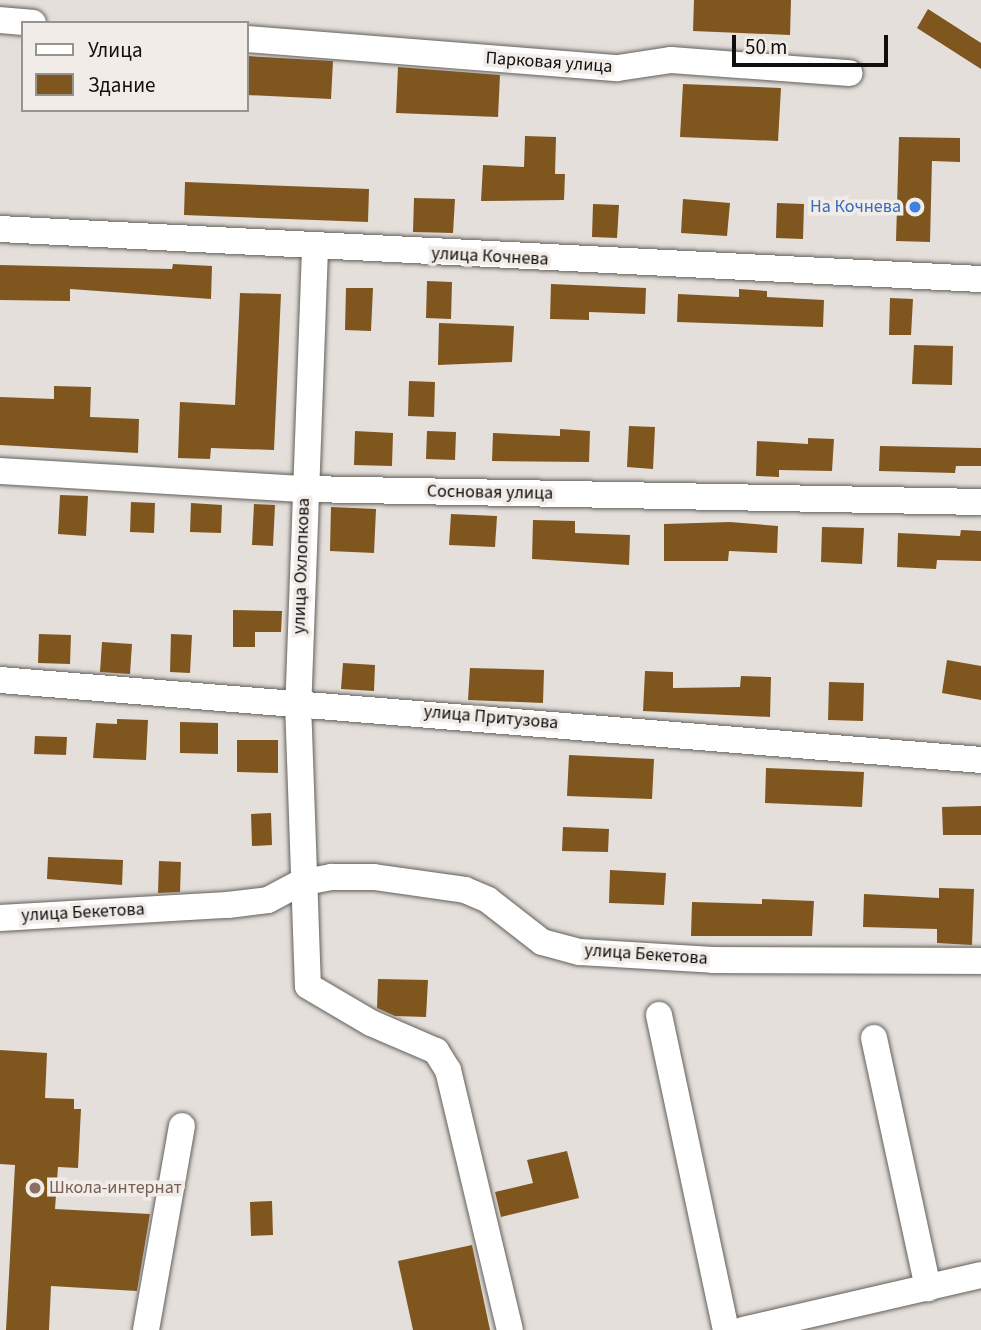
<!DOCTYPE html>
<html>
<head>
<meta charset="utf-8">
<style>
  body { margin:0 }
  #map { position:relative; width:981px; height:1330px; overflow:hidden; background:#e4dfda; font-family:"Source Sans 3",sans-serif }
  div>[style] { position:absolute }
  .building>* { inset:0; background:#80561f }
  .roads { filter:drop-shadow(0 0 2px #64605c) drop-shadow(0 0 2px #64605c) }
  .minor>* { height:26px; margin:-13px; padding:0 13px; transform-origin:13px; border-radius:13px; background:#fff }
  .dots>* { width:19px; height:19px; translate:-50% -50%; box-sizing:border-box; border:4px solid #f1ece7; border-radius:50% }
  span { translate:-50% -50%; white-space:nowrap; text-align:center; line-height:1.15; -webkit-text-stroke:7px #f1ece7; paint-order:stroke }
  .street-label { font-size:18px; color:#100f0d }
  .shop-label { font-size:18px; color:#366cbe }
  .right { translate:-100% -50%; text-align:right }
  .education-label { font-size:18px; color:#785e54 }
  .left { translate:0 -50%; text-align:left }
  .legend { position:absolute; left:21px; top:21px; width:228px; height:91px; box-sizing:border-box; background:#f1ece7; border:2px solid #979490; margin:0; padding:9px 12px; list-style:none; font-size:21px; color:#100f0d }
  .legend li { display:flex; align-items:center; gap:14px; height:35px }
  .legend b { width:35px; border:2px solid #979490 }
  .scale { position:absolute; left:732px; top:35px; width:156px; height:32px; box-sizing:border-box; border:4px solid #100f0d; border-top:0; padding-left:9px; font-size:21px; line-height:24px; white-space:nowrap; color:#100f0d; -webkit-text-stroke:5px #f1ece7; paint-order:stroke }
</style>
</head>
<body>
<div id="map">
  <div class="building">
    <div style="clip-path:polygon(694px 0,791px 0,790px 35px,693px 31px)"></div>
    <div style="clip-path:polygon(928px 9px,981px 43px,981px 69px,917px 28px)"></div>
    <div style="clip-path:polygon(247px 56px,333px 61px,331px 99px,247px 95px)"></div>
    <div style="clip-path:polygon(398px 67px,500px 75px,498px 117px,396px 113px)"></div>
    <div style="clip-path:polygon(683px 84px,781px 88px,778px 141px,680px 137px)"></div>
    <div style="clip-path:polygon(525px 136px,556px 137px,555px 174px,565px 174px,564px 200px,481px 201px,483px 165px,524px 167px)"></div>
    <div style="clip-path:polygon(899px 137px,960px 138px,960px 162px,932px 161px,930px 242px,896px 241px)"></div>
    <div style="clip-path:polygon(185px 182px,369px 189px,368px 222px,184px 215px)"></div>
    <div style="clip-path:polygon(414px 198px,455px 199px,453px 233px,413px 232px)"></div>
    <div style="clip-path:polygon(683px 199px,730px 203px,727px 236px,681px 233px)"></div>
    <div style="clip-path:polygon(777px 203px,804px 204px,803px 239px,776px 238px)"></div>
    <div style="clip-path:polygon(593px 204px,619px 205px,617px 238px,592px 237px)"></div>
    <div style="clip-path:polygon(173px 264px,212px 266px,211px 299px,70px 289px,70px 301px,0 300px,0 265px,172px 269px)"></div>
    <div style="clip-path:polygon(427px 281px,452px 282px,451px 319px,426px 318px)"></div>
    <div style="clip-path:polygon(551px 284px,646px 288px,645px 314px,589px 312px,589px 320px,550px 319px)"></div>
    <div style="clip-path:polygon(346px 288px,373px 288px,371px 331px,345px 330px)"></div>
    <div style="clip-path:polygon(739px 289px,767px 291px,767px 297px,824px 300px,823px 327px,677px 322px,678px 294px,739px 297px)"></div>
    <div style="clip-path:polygon(240px 293px,281px 294px,274px 450px,211px 448px,210px 459px,178px 458px,180px 402px,235px 405px)"></div>
    <div style="clip-path:polygon(890px 298px,913px 299px,911px 335px,889px 335px)"></div>
    <div style="clip-path:polygon(439px 323px,514px 326px,512px 362px,438px 365px)"></div>
    <div style="clip-path:polygon(914px 345px,953px 346px,952px 385px,912px 384px)"></div>
    <div style="clip-path:polygon(409px 381px,435px 382px,434px 417px,408px 416px)"></div>
    <div style="clip-path:polygon(54px 386px,91px 387px,90px 417px,139px 419px,138px 453px,0 445px,0 397px,54px 399px)"></div>
    <div style="clip-path:polygon(629px 426px,655px 427px,653px 469px,627px 467px)"></div>
    <div style="clip-path:polygon(560px 429px,590px 431px,589px 462px,492px 461px,493px 433px,560px 436px)"></div>
    <div style="clip-path:polygon(355px 431px,393px 433px,392px 466px,354px 465px)"></div>
    <div style="clip-path:polygon(427px 431px,456px 432px,455px 460px,426px 459px)"></div>
    <div style="clip-path:polygon(808px 438px,834px 439px,832px 471px,779px 470px,779px 477px,756px 476px,757px 441px,808px 444px)"></div>
    <div style="clip-path:polygon(880px 446px,981px 448px,981px 466px,956px 466px,955px 473px,879px 471px)"></div>
    <div style="clip-path:polygon(60px 495px,88px 496px,86px 536px,58px 534px)"></div>
    <div style="clip-path:polygon(131px 502px,155px 503px,154px 533px,130px 532px)"></div>
    <div style="clip-path:polygon(191px 503px,222px 505px,221px 533px,190px 532px)"></div>
    <div style="clip-path:polygon(254px 504px,275px 505px,273px 546px,252px 545px)"></div>
    <div style="clip-path:polygon(331px 507px,376px 509px,374px 553px,330px 551px)"></div>
    <div style="clip-path:polygon(451px 514px,497px 516px,495px 547px,449px 545px)"></div>
    <div style="clip-path:polygon(533px 520px,575px 521px,575px 533px,630px 535px,629px 565px,532px 559px)"></div>
    <div style="clip-path:polygon(730px 522px,778px 526px,777px 553px,729px 551px,728px 561px,664px 561px,664px 524px)"></div>
    <div style="clip-path:polygon(822px 527px,864px 528px,862px 564px,821px 562px)"></div>
    <div style="clip-path:polygon(961px 530px,981px 531px,981px 561px,937px 560px,936px 569px,897px 567px,898px 533px,960px 536px)"></div>
    <div style="clip-path:polygon(233px 610px,282px 611px,281px 632px,255px 632px,255px 647px,233px 647px)"></div>
    <div style="clip-path:polygon(39px 634px,71px 635px,70px 664px,38px 663px)"></div>
    <div style="clip-path:polygon(171px 634px,192px 635px,190px 673px,170px 672px)"></div>
    <div style="clip-path:polygon(102px 642px,132px 644px,130px 674px,100px 672px)"></div>
    <div style="clip-path:polygon(947px 660px,981px 666px,981px 700px,942px 693px)"></div>
    <div style="clip-path:polygon(343px 663px,375px 665px,374px 691px,341px 689px)"></div>
    <div style="clip-path:polygon(470px 668px,544px 670px,543px 703px,468px 700px)"></div>
    <div style="clip-path:polygon(645px 671px,673px 672px,673px 688px,740px 687px,741px 676px,771px 677px,770px 717px,643px 711px)"></div>
    <div style="clip-path:polygon(829px 682px,864px 683px,863px 721px,828px 720px)"></div>
    <div style="clip-path:polygon(117px 719px,148px 720px,146px 760px,93px 758px,96px 723px,117px 724px)"></div>
    <div style="clip-path:polygon(180px 722px,218px 723px,218px 754px,180px 753px)"></div>
    <div style="clip-path:polygon(35px 736px,67px 737px,66px 755px,34px 754px)"></div>
    <div style="clip-path:polygon(237px 740px,278px 740px,278px 773px,237px 772px)"></div>
    <div style="clip-path:polygon(569px 755px,654px 759px,652px 799px,567px 796px)"></div>
    <div style="clip-path:polygon(766px 768px,864px 772px,862px 807px,765px 803px)"></div>
    <div style="clip-path:polygon(981px 806px,981px 835px,943px 835px,942px 807px)"></div>
    <div style="clip-path:polygon(271px 813px,272px 845px,252px 846px,251px 814px)"></div>
    <div style="clip-path:polygon(563px 827px,609px 829px,608px 852px,562px 851px)"></div>
    <div style="clip-path:polygon(48px 857px,123px 860px,122px 885px,47px 879px)"></div>
    <div style="clip-path:polygon(159px 861px,181px 862px,180px 892px,158px 893px)"></div>
    <div style="clip-path:polygon(610px 870px,666px 873px,664px 905px,609px 903px)"></div>
    <div style="clip-path:polygon(939px 888px,974px 889px,972px 945px,937px 943px,937px 929px,863px 927px,864px 894px,939px 898px)"></div>
    <div style="clip-path:polygon(762px 899px,814px 901px,812px 936px,691px 936px,692px 902px,762px 904px)"></div>
    <div style="clip-path:polygon(378px 979px,428px 980px,426px 1017px,395px 1016px,377px 1008px)"></div>
    <div style="clip-path:polygon(0 1050px,47px 1053px,45px 1098px,74px 1099px,74px 1109px,81px 1109px,78px 1168px,58px 1167px,55px 1209px,150px 1214px,137px 1291px,51px 1286px,49px 1330px,6px 1330px,15px 1165px,0 1164px)"></div>
    <div style="clip-path:polygon(567px 1151px,579px 1198px,501px 1217px,495px 1192px,533px 1183px,527px 1160px)"></div>
    <div style="clip-path:polygon(272px 1201px,273px 1235px,251px 1236px,250px 1202px)"></div>
    <div style="clip-path:polygon(472px 1245px,490px 1330px,413px 1330px,398px 1261px)"></div>
  </div>
  <div class="roads">
    <div class="minor">
      <div style="left:0;top:20px;width:33px;rotate:5deg"></div>
      <div style="left:247px;top:39px;width:372px;rotate:4.5deg"></div>
      <div style="left:618px;top:68px;width:54px;rotate:-8.6deg"></div>
      <div style="left:671px;top:60px;width:179px;rotate:4.2deg"></div>
      <div style="left:0;top:229px;width:982px;rotate:2.92deg"></div>
      <div style="left:315px;top:249px;width:453px;rotate:92.1deg"></div>
      <div style="left:298px;top:702px;width:284px;rotate:88deg"></div>
      <div style="left:308px;top:986px;width:73px;rotate:30.4deg"></div>
      <div style="left:371px;top:1023px;width:71px;rotate:23.3deg"></div>
      <div style="left:436px;top:1051px;width:22px;rotate:58deg"></div>
      <div style="left:448px;top:1070px;width:267px;rotate:76.6deg"></div>
      <div style="left:0;top:471px;width:306px;rotate:3.4deg"></div>
      <div style="left:305px;top:489px;width:676px;rotate:1.1deg"></div>
      <div style="left:0;top:680px;width:984px;rotate:4.66deg"></div>
      <div style="left:0;top:918px;width:228px;rotate:-3.3deg"></div>
      <div style="left:228px;top:905px;width:40px;rotate:-7.1deg"></div>
      <div style="left:268px;top:900px;width:36px;rotate:-28deg"></div>
      <div style="left:300px;top:883px;width:32px;rotate:-11deg"></div>
      <div style="left:331px;top:877px;width:43px"></div>
      <div style="left:374px;top:877px;width:92px;rotate:8.1deg"></div>
      <div style="left:465px;top:890px;width:25px;rotate:23deg"></div>
      <div style="left:488px;top:900px;width:68px;rotate:37.9deg"></div>
      <div style="left:542px;top:942px;width:39px;rotate:15deg"></div>
      <div style="left:580px;top:952px;width:133px;rotate:3.4deg"></div>
      <div style="left:713px;top:960px;width:268px;rotate:0.2deg"></div>
      <div style="left:659px;top:1015px;width:322px;rotate:78deg"></div>
      <div style="left:874px;top:1038px;width:256px;rotate:77.8deg"></div>
      <div style="left:146px;top:1330px;width:207px;rotate:-80deg"></div>
      <div style="left:743px;top:1330px;width:244px;rotate:-13deg"></div>
    </div>
  </div>
  <div class="dots">
    <div style="left:915px;top:207px;background:#3f7fe0"></div>
    <div style="left:35px;top:1188px;background:#8d6e63"></div>
  </div>
  <div class="street-label">
    <span style="left:549px;top:63px;rotate:4deg">Парковая улица</span>
    <span style="left:490px;top:257px;rotate:3deg">улица Кочнева</span>
    <span style="left:490px;top:493px;rotate:1deg">Сосновая улица</span>
    <span style="left:302px;top:566px;rotate:-88deg">улица Охлопкова</span>
    <span style="left:491px;top:718px;rotate:5deg">улица Притузова</span>
    <span style="left:83px;top:913px;rotate:-3deg">улица Бекетова</span>
    <span style="left:646px;top:955px;rotate:4deg">улица Бекетова</span>
  </div>
  <div class="shop-label">
    <span class="right" style="left:901px;top:207px">На Кочнева</span>
  </div>
  <div class="education-label">
    <span class="left" style="left:49px;top:1188px">Школа-интернат</span>
  </div>
  <ul class="legend">
  <li><b style="height:9px;background:#fff"></b>Улица</li>
  <li><b style="height:19px;background:#80561f"></b>Здание</li>
  </ul>
  <div class="scale">50 m</div>
</div>
</body>
</html>
